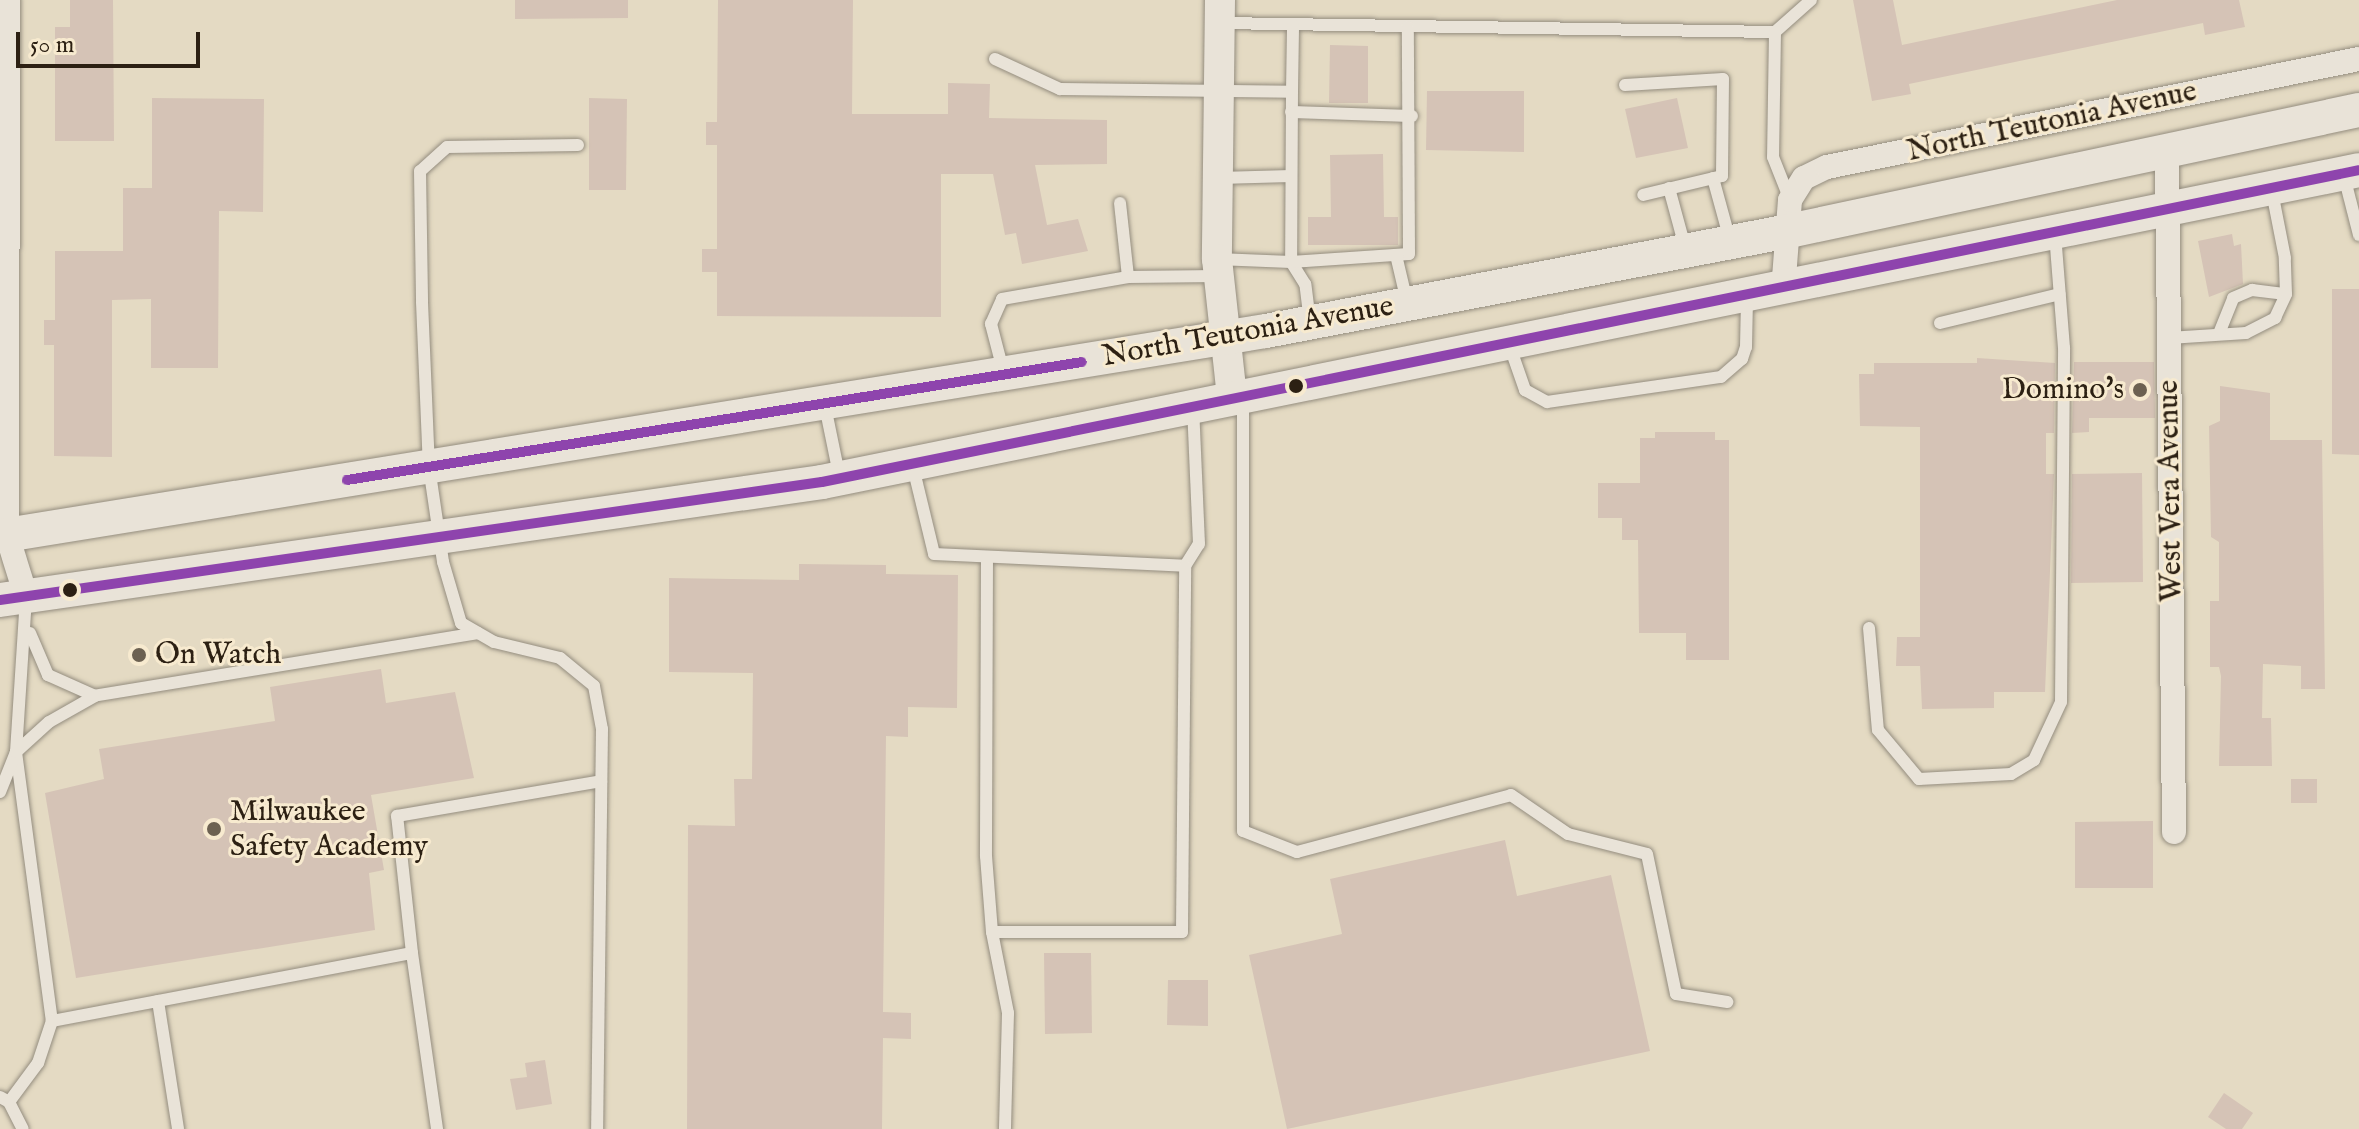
<!DOCTYPE html>
<html>
<head>
<meta charset="utf-8">
<style>
  body { margin:0 }
  #map { position:relative; width:2359px; height:1129px; overflow:hidden; background:#e4dac3; font-family:"IM FELL English",serif }
  div>[style] { position:absolute }
  .building>* { inset:0; background:#d5c3b6 }
  .roads { filter:drop-shadow(0 0 2px #948d7f) drop-shadow(0 0 2px #948d7f) }
  .service>* { height:12px; margin:-6px; padding:0 6px; transform-origin:6px; border-radius:6px; background:#e9e3d8 }
  .minor>* { height:24px; margin:-12px; padding:0 12px; transform-origin:12px; border-radius:12px; background:#e9e3d8 }
  .tertiary>* { height:30px; margin:-15px; padding:0 15px; transform-origin:15px; border-radius:15px; background:#e9e3d8 }
  .secondary>* { height:34px; margin:-17px; padding:0 17px; transform-origin:17px; border-radius:17px; background:#e9e3d8 }
  .bus-1>* { height:10px; margin:-5px; padding:0 5px; transform-origin:5px; border-radius:5px; background:#8e44ad }
  .dots>* { width:22px; height:22px; translate:-50% -50%; box-sizing:border-box; border:4px solid #f7eacf; border-radius:50% }
  span { translate:-50% -50%; white-space:nowrap; text-align:center; line-height:1.15; -webkit-text-stroke:6px #f7eacf; paint-order:stroke }
  .street-label { font-size:30px; color:#2c2013 }
  .poi-label { font-size:30px; color:#2c2013 }
  .right { translate:-100% -50%; text-align:right }
  .left { translate:0 -50%; text-align:left }
  .scale { position:absolute; left:16px; top:32px; width:184px; height:36px; box-sizing:border-box; border:4px solid #2c2013; border-top:0; padding-left:10px; font-size:24px; line-height:28px; white-space:nowrap; color:#2c2013; -webkit-text-stroke:6px #f7eacf; paint-order:stroke }
</style>
</head>
<body>
<div id="map">
  <div class="building">
    <div style="clip-path:polygon(70px 0,113px 0,114px 141px,55px 141px,55px 27px,70px 27px)"></div>
    <div style="clip-path:polygon(515px 0,628px 0,628px 18px,515px 19px)"></div>
    <div style="clip-path:polygon(718px 0,853px 0,852px 114px,948px 114px,948px 83px,990px 84px,989px 118px,1107px 120px,1107px 164px,1035px 165px,1047px 225px,1078px 219px,1088px 251px,1022px 264px,1016px 233px,1005px 235px,993px 174px,941px 174px,941px 317px,717px 316px,717px 272px,702px 272px,702px 249px,717px 249px,717px 145px,706px 145px,706px 122px,717px 122px)"></div>
    <div style="clip-path:polygon(1853px 0,1893px 0,1902px 45px,2117px 0,2239px 0,2245px 27px,2205px 35px,2203px 23px,1909px 84px,1911px 94px,1872px 101px)"></div>
    <div style="clip-path:polygon(1330px 45px,1368px 46px,1368px 103px,1329px 103px)"></div>
    <div style="clip-path:polygon(1427px 91px,1524px 91px,1524px 152px,1426px 150px)"></div>
    <div style="clip-path:polygon(152px 98px,264px 99px,263px 212px,219px 211px,218px 368px,151px 368px,151px 299px,112px 300px,112px 457px,54px 456px,54px 345px,44px 345px,44px 320px,55px 320px,55px 251px,123px 251px,123px 188px,152px 188px)"></div>
    <div style="clip-path:polygon(589px 98px,627px 99px,626px 190px,589px 190px)"></div>
    <div style="clip-path:polygon(1677px 98px,1688px 148px,1636px 158px,1625px 109px)"></div>
    <div style="clip-path:polygon(1383px 154px,1384px 217px,1398px 217px,1398px 245px,1308px 245px,1308px 217px,1331px 217px,1330px 155px)"></div>
    <div style="clip-path:polygon(2232px 234px,2234px 246px,2241px 244px,2243px 284px,2209px 297px,2198px 241px)"></div>
    <div style="clip-path:polygon(2332px 289px,2359px 289px,2359px 455px,2332px 454px)"></div>
    <div style="clip-path:polygon(1977px 358px,2055px 363px,2054px 433px,2046px 433px,2046px 474px,2054px 474px,2045px 692px,1994px 692px,1994px 708px,1922px 709px,1920px 666px,1896px 666px,1897px 637px,1920px 637px,1920px 427px,1860px 426px,1859px 374px,1874px 374px,1874px 363px,1977px 363px)"></div>
    <div style="clip-path:polygon(2074px 362px,2154px 362px,2155px 418px,2089px 418px,2089px 432px,2072px 433px)"></div>
    <div style="clip-path:polygon(2220px 386px,2270px 393px,2270px 440px,2322px 440px,2325px 689px,2301px 689px,2301px 666px,2263px 664px,2262px 718px,2271px 718px,2272px 766px,2219px 766px,2221px 676px,2219px 667px,2210px 667px,2210px 601px,2219px 601px,2219px 542px,2211px 537px,2209px 426px,2220px 421px)"></div>
    <div style="clip-path:polygon(1655px 432px,1715px 432px,1715px 440px,1729px 440px,1729px 660px,1686px 660px,1686px 633px,1639px 633px,1638px 540px,1622px 540px,1622px 518px,1598px 518px,1598px 483px,1640px 483px,1640px 438px,1655px 438px)"></div>
    <div style="clip-path:polygon(2142px 473px,2143px 582px,2071px 583px,2072px 474px)"></div>
    <div style="clip-path:polygon(799px 564px,886px 565px,886px 574px,958px 575px,957px 708px,908px 707px,908px 737px,886px 736px,883px 1012px,911px 1013px,911px 1039px,883px 1038px,882px 1129px,687px 1129px,688px 825px,735px 826px,734px 779px,752px 779px,753px 673px,669px 672px,669px 578px,799px 580px)"></div>
    <div style="clip-path:polygon(381px 669px,386px 703px,455px 692px,474px 778px,371px 795px,384px 870px,369px 873px,375px 930px,76px 978px,45px 793px,104px 779px,99px 749px,275px 721px,270px 687px)"></div>
    <div style="clip-path:polygon(2291px 779px,2317px 779px,2317px 803px,2291px 803px)"></div>
    <div style="clip-path:polygon(2153px 821px,2153px 888px,2075px 888px,2075px 822px)"></div>
    <div style="clip-path:polygon(1505px 840px,1517px 896px,1611px 875px,1650px 1051px,1287px 1129px,1249px 955px,1342px 934px,1330px 879px)"></div>
    <div style="clip-path:polygon(1044px 953px,1091px 953px,1092px 1033px,1045px 1034px)"></div>
    <div style="clip-path:polygon(1168px 980px,1208px 980px,1208px 1026px,1167px 1025px)"></div>
    <div style="clip-path:polygon(545px 1060px,552px 1104px,516px 1110px,510px 1079px,527px 1077px,525px 1063px)"></div>
    <div style="clip-path:polygon(2224px 1093px,2253px 1113px,2242px 1129px,2226px 1129px,2208px 1117px)"></div>
  </div>
  <div class="roads">
    <div class="service">
      <div style="left:1220px;top:23px;width:555px;rotate:0.93deg"></div>
      <div style="left:1775px;top:32px;width:48px;rotate:-41.6deg"></div>
      <div style="left:1775px;top:32px;width:125px;rotate:90.9deg"></div>
      <div style="left:1773px;top:157px;width:46px;rotate:68.4deg"></div>
      <div style="left:995px;top:59px;width:72px;rotate:24.8deg"></div>
      <div style="left:1060px;top:89px;width:232px;rotate:0.7deg"></div>
      <div style="left:1292px;top:92px;width:170px;rotate:90.3deg"></div>
      <div style="left:1291px;top:262px;width:74px;rotate:-177.7deg"></div>
      <div style="left:1625px;top:85px;width:98px;rotate:-3.5deg"></div>
      <div style="left:1723px;top:79px;width:97px;rotate:90.6deg"></div>
      <div style="left:1722px;top:176px;width:81px;rotate:166.5deg"></div>
      <div style="left:1292px;top:92px;width:67px;rotate:-89.1deg"></div>
      <div style="left:1291px;top:112px;width:121px;rotate:1.9deg"></div>
      <div style="left:578px;top:145px;width:131px;rotate:179.1deg"></div>
      <div style="left:447px;top:147px;width:36px;rotate:138deg"></div>
      <div style="left:420px;top:171px;width:131px;rotate:89.1deg"></div>
      <div style="left:422px;top:302px;width:165px;rotate:87.6deg"></div>
      <div style="left:429px;top:467px;width:96px;rotate:81.6deg"></div>
      <div style="left:443px;top:562px;width:64px;rotate:73.6deg"></div>
      <div style="left:461px;top:623px;width:38px;rotate:30deg"></div>
      <div style="left:494px;top:642px;width:68px;rotate:13.6deg"></div>
      <div style="left:560px;top:658px;width:44px;rotate:39.5deg"></div>
      <div style="left:594px;top:686px;width:44px;rotate:79.5deg"></div>
      <div style="left:602px;top:729px;width:400px;rotate:90.7deg"></div>
      <div style="left:2344px;top:176px;width:61px;rotate:75.7deg"></div>
      <div style="left:1219px;top:178px;width:72px;rotate:-1.6deg"></div>
      <div style="left:1713px;top:178px;width:64px;rotate:74.7deg"></div>
      <div style="left:1669px;top:188px;width:61px;rotate:74.8deg"></div>
      <div style="left:1120px;top:203px;width:74px;rotate:83.8deg"></div>
      <div style="left:1396px;top:255px;width:48px;rotate:76.8deg"></div>
      <div style="left:1310px;top:322px;width:38px;rotate:-97deg"></div>
      <div style="left:1305px;top:284px;width:26px;rotate:-122deg"></div>
      <div style="left:1291px;top:262px;width:118px;rotate:-3.9deg"></div>
      <div style="left:1409px;top:254px;width:227px;rotate:-90.3deg"></div>
      <div style="left:1940px;top:323px;width:123px;rotate:-13.6deg"></div>
      <div style="left:2220px;top:331px;width:35px;rotate:-68deg"></div>
      <div style="left:2233px;top:298px;width:21px;rotate:-23deg"></div>
      <div style="left:2252px;top:290px;width:34px;rotate:7deg"></div>
      <div style="left:2169px;top:338px;width:77px;rotate:-3.7deg"></div>
      <div style="left:2246px;top:333px;width:33px;rotate:-27deg"></div>
      <div style="left:2275px;top:318px;width:26px;rotate:-65deg"></div>
      <div style="left:2286px;top:294px;width:36px;rotate:-92deg"></div>
      <div style="left:2285px;top:258px;width:67px;rotate:-101.1deg"></div>
      <div style="left:1509px;top:344px;width:49px;rotate:70.8deg"></div>
      <div style="left:1525px;top:390px;width:25px;rotate:29deg"></div>
      <div style="left:1547px;top:402px;width:176px;rotate:-8.2deg"></div>
      <div style="left:1721px;top:377px;width:28px;rotate:-41deg"></div>
      <div style="left:1742px;top:359px;width:13px;rotate:-72deg"></div>
      <div style="left:1746px;top:347px;width:49px;rotate:-88.8deg"></div>
      <div style="left:1003px;top:370px;width:48px;rotate:-104.6deg"></div>
      <div style="left:991px;top:324px;width:27px;rotate:-66deg"></div>
      <div style="left:1002px;top:299px;width:128px;rotate:-9.9deg"></div>
      <div style="left:1128px;top:277px;width:90px;rotate:-0.6deg"></div>
      <div style="left:1243px;top:398px;width:433px;rotate:90deg"></div>
      <div style="left:1243px;top:831px;width:58px;rotate:21.3deg"></div>
      <div style="left:1297px;top:852px;width:221px;rotate:-14.9deg"></div>
      <div style="left:1511px;top:795px;width:69px;rotate:34.4deg"></div>
      <div style="left:1568px;top:834px;width:81px;rotate:14.2deg"></div>
      <div style="left:1647px;top:854px;width:143px;rotate:78.3deg"></div>
      <div style="left:1676px;top:994px;width:52px;rotate:8.9deg"></div>
      <div style="left:825px;top:406px;width:69px;rotate:78.4deg"></div>
      <div style="left:913px;top:467px;width:89px;rotate:76.4deg"></div>
      <div style="left:934px;top:554px;width:251px;rotate:2.7deg"></div>
      <div style="left:1185px;top:566px;width:26px;rotate:-58deg"></div>
      <div style="left:1199px;top:544px;width:135px;rotate:-92.5deg"></div>
      <div style="left:987px;top:557px;width:299px;rotate:90.2deg"></div>
      <div style="left:986px;top:856px;width:76px;rotate:85.5deg"></div>
      <div style="left:992px;top:932px;width:190px"></div>
      <div style="left:1182px;top:932px;width:366px;rotate:-89.5deg"></div>
      <div style="left:1869px;top:628px;width:102px;rotate:85deg"></div>
      <div style="left:1878px;top:730px;width:64px;rotate:50.1deg"></div>
      <div style="left:1919px;top:779px;width:92px;rotate:-3.1deg"></div>
      <div style="left:2011px;top:774px;width:27px;rotate:-31deg"></div>
      <div style="left:2034px;top:760px;width:64px;rotate:-65deg"></div>
      <div style="left:2061px;top:702px;width:354px;rotate:-89.5deg"></div>
      <div style="left:2064px;top:348px;width:114px;rotate:-94.5deg"></div>
      <div style="left:30px;top:633px;width:46px;rotate:66.8deg"></div>
      <div style="left:48px;top:675px;width:51px;rotate:24.1deg"></div>
      <div style="left:478px;top:633px;width:388px;rotate:170.7deg"></div>
      <div style="left:95px;top:696px;width:53px;rotate:150.5deg"></div>
      <div style="left:49px;top:722px;width:45px;rotate:137.7deg"></div>
      <div style="left:16px;top:752px;width:271px;rotate:82.4deg"></div>
      <div style="left:52px;top:1021px;width:366px;rotate:-10.7deg"></div>
      <div style="left:412px;top:953px;width:138px;rotate:-96.2deg"></div>
      <div style="left:397px;top:816px;width:207px;rotate:-9.7deg"></div>
      <div style="left:0;top:792px;width:43px;rotate:-68.2deg"></div>
      <div style="left:16px;top:752px;width:153px;rotate:-86.3deg"></div>
      <div style="left:992px;top:932px;width:83px;rotate:78.8deg"></div>
      <div style="left:1008px;top:1013px;width:116px;rotate:91.5deg"></div>
      <div style="left:412px;top:953px;width:178px;rotate:81.9deg"></div>
      <div style="left:158px;top:1001px;width:130px;rotate:81.1deg"></div>
      <div style="left:0;top:1097px;width:10px;rotate:29deg"></div>
      <div style="left:9px;top:1102px;width:49px;rotate:-53.4deg"></div>
      <div style="left:38px;top:1063px;width:44px;rotate:-71.6deg"></div>
      <div style="left:9px;top:1102px;width:30px;rotate:63deg"></div>
    </div>
    <div class="minor">
      <div style="left:8px;top:0;width:535px;rotate:90.11deg"></div>
      <div style="left:7px;top:535px;width:64px;rotate:72.7deg"></div>
      <div style="left:2167px;top:150px;width:682px;rotate:89.41deg"></div>
      <div style="left:1783px;top:291px;width:91px;rotate:-85.6deg"></div>
      <div style="left:1790px;top:200px;width:26px;rotate:-58deg"></div>
      <div style="left:1804px;top:178px;width:25px;rotate:-26deg"></div>
      <div style="left:1827px;top:167px;width:543px;rotate:-11.48deg"></div>
    </div>
    <div class="tertiary">
      <div style="left:1220px;top:0;width:259px;rotate:90.7deg"></div>
      <div style="left:1217px;top:259px;width:140px;rotate:83.8deg"></div>
    </div>
    <div class="secondary">
      <div style="left:0;top:536px;width:1282px;rotate:-9.2deg"></div>
      <div style="left:1266px;top:331px;width:527px;rotate:-10.82deg"></div>
      <div style="left:1784px;top:232px;width:588px;rotate:-11.98deg"></div>
      <div style="left:0;top:600px;width:830px;rotate:-8.17deg"></div>
      <div style="left:822px;top:482px;width:1568px;rotate:-11.47deg"></div>
    </div>
  </div>
  <div class="bus-1">
    <div style="left:347px;top:480px;width:744px;rotate:-9.12deg"></div>
    <div style="left:0;top:600px;width:830px;rotate:-8.17deg"></div>
    <div style="left:822px;top:482px;width:1568px;rotate:-11.47deg"></div>
  </div>
  <div class="dots">
    <div style="left:1296px;top:386px;background:#2c2013"></div>
    <div style="left:2140px;top:390px;background:#6c6151"></div>
    <div style="left:70px;top:590px;background:#2c2013"></div>
    <div style="left:139px;top:655px;background:#6c6151"></div>
    <div style="left:214px;top:829px;background:#6c6151"></div>
  </div>
  <div class="street-label">
    <span style="left:2052px;top:122px;rotate:-12deg">North Teutonia Avenue</span>
    <span style="left:1248px;top:332px;rotate:-10deg">North Teutonia Avenue</span>
    <span style="left:2171px;top:491px;rotate:-91deg">West Vera Avenue</span>
  </div>
  <div class="poi-label">
    <span class="right" style="left:2124px;top:390px">Domino's</span>
    <span class="left" style="left:155px;top:655px">On Watch</span>
    <span class="left" style="left:230px;top:829px">Milwaukee<br>Safety Academy</span>
  </div>
  <div class="scale">50 m</div>
</div>
</body>
</html>
